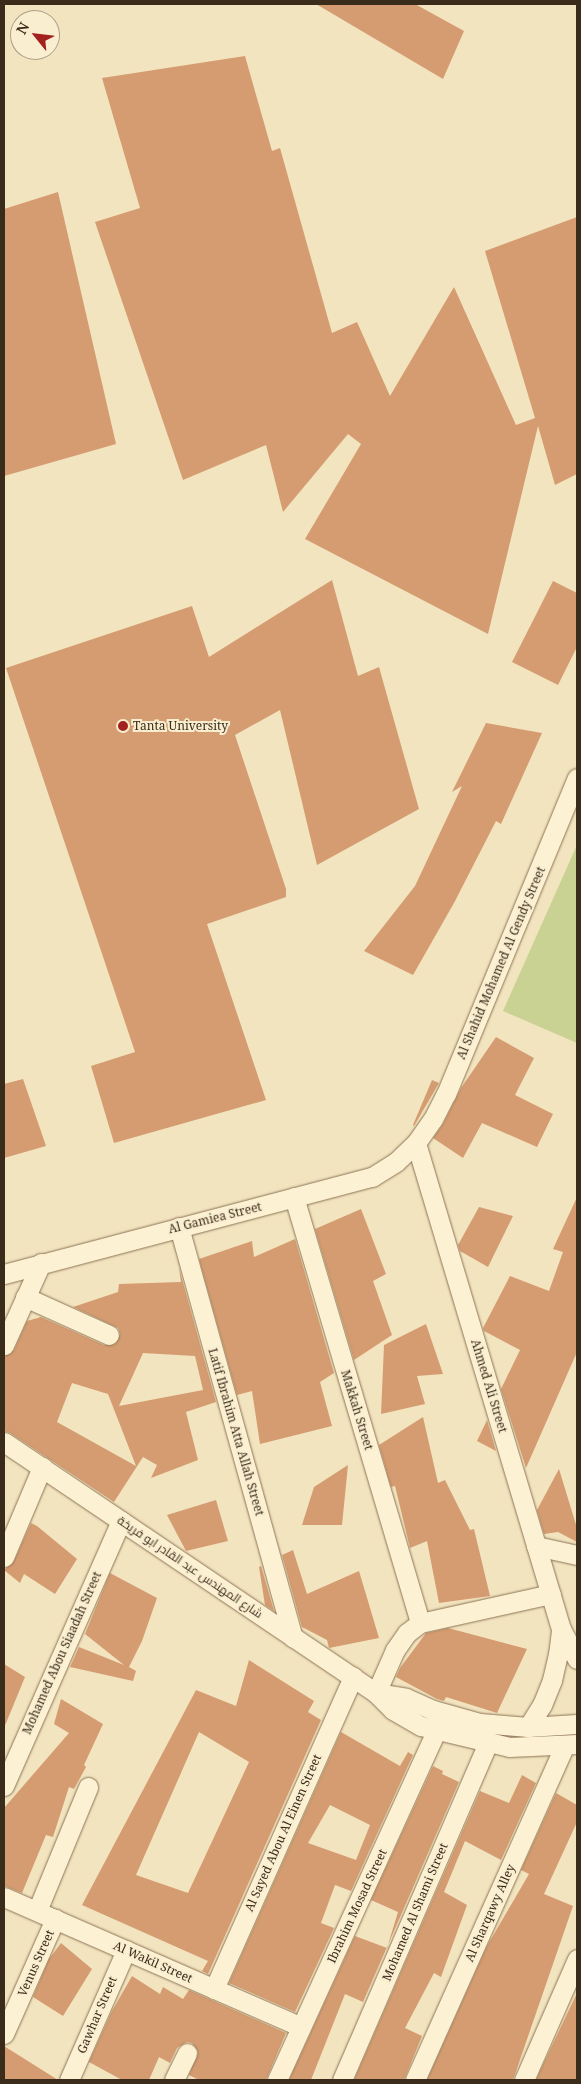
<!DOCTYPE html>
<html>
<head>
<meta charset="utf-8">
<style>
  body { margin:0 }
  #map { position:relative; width:581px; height:2084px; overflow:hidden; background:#f2e4bf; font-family:"Noto Serif",Cairo,serif }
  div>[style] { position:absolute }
  .green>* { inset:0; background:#c9d292 }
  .building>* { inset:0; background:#d59c71 }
  .roads { filter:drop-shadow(0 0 1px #8d7455) drop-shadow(0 0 1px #8d7455) }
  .minor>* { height:19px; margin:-9.5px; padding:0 9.5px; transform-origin:9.5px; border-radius:9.5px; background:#fcf1d3 }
  .dots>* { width:14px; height:14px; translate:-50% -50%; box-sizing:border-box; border:2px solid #f9eecf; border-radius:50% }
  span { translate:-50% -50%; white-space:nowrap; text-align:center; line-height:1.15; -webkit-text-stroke:4px #f9eecf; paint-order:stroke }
  .poi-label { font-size:12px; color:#3b2b1b }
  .left { translate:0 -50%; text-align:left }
  .street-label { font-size:12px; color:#3b2b1b }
  .frame { position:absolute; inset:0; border:5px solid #3b2b1b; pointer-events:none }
  .north { position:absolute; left:10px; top:10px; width:50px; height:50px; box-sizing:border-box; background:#f9eecf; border:1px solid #ada087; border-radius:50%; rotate:299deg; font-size:14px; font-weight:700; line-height:20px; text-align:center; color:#3b2b1b }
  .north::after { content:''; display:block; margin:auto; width:18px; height:22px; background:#a3211f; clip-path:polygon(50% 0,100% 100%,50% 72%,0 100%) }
</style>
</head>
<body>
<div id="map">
  <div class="green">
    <div style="clip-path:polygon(577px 845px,577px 1043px,503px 1011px)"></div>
  </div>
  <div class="building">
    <div style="clip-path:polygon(316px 4px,415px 4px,464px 31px,443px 79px)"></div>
    <div style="clip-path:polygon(245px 56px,272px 151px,280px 148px,332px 333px,357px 322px,390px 396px,454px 287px,516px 425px,535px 418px,485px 251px,577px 217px,577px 474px,555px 485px,538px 426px,488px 634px,305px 539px,361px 444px,348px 434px,283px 512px,266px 445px,183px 480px,95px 222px,140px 208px,102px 78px)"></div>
    <div style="clip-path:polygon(58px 192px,116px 444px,4px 476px,4px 209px)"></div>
    <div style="clip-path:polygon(332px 580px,358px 676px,379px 667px,419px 809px,317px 865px,280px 710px,235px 735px,286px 889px,286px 897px,207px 924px,266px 1100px,114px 1143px,91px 1066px,135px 1052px,6px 668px,192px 606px,209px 657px)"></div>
    <div style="clip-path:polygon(553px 581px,577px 593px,577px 647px,558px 685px,512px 662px)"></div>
    <div style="clip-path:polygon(486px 723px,542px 733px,501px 824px,496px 821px,454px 903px,413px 975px,364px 951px,415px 886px,462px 786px,452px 792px)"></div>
    <div style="clip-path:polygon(496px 1037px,534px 1058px,515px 1095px,553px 1114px,537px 1147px,482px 1123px,463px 1158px,433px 1138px,443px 1124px,461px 1088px)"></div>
    <div style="clip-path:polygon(23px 1079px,46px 1146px,4px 1158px,4px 1084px)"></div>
    <div style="clip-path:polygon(432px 1080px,439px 1083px,414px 1126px,413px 1125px)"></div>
    <div style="clip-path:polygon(577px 1197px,577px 1352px,526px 1468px,501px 1389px,520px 1350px,484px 1331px,483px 1328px,510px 1276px,549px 1291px,563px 1252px,553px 1249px)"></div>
    <div style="clip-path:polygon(479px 1207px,513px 1216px,488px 1267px,460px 1251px,458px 1245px)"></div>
    <div style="clip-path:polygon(361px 1209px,386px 1274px,373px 1281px,392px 1335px,354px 1360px,315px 1229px)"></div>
    <div style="clip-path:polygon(295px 1239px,334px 1373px,320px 1382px,332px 1426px,260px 1444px,252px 1391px,237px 1395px,199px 1259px,252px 1241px,254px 1257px)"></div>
    <div style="clip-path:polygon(evenodd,179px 1268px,216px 1402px,186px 1412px,198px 1460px,151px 1478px,157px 1465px,143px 1457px,114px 1502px,10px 1433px,4px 1431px,4px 1356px,10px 1354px,14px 1350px,27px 1321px,41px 1317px,104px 1345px,115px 1344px,120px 1334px,118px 1328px,73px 1307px,118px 1292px,119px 1284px,181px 1282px,179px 1268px,143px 1353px,195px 1356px,203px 1390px,119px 1406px,143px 1353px,179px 1268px,72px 1383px,108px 1394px,136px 1466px,57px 1422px,72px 1383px)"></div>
    <div style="clip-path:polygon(426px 1324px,443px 1374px,417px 1376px,425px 1404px,381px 1414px,384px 1345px)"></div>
    <div style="clip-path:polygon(423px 1417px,438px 1483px,445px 1480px,470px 1530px,474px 1529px,490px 1596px,439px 1603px,427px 1541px,410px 1548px,395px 1486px,391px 1487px,379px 1445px)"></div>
    <div style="clip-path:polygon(487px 1420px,496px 1451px,477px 1441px)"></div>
    <div style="clip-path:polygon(348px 1465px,342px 1525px,302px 1525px,314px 1487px)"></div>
    <div style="clip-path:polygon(559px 1469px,577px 1528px,577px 1542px,558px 1532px,544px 1534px,537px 1510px)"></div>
    <div style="clip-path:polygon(216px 1500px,228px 1541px,186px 1551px,167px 1515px)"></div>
    <div style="clip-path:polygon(31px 1523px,37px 1526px,77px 1559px,55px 1594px,24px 1574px,20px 1583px,4px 1570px,14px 1561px)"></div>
    <div style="clip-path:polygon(293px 1550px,307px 1594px,359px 1571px,379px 1638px,329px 1648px,327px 1640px,302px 1627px,282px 1555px)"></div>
    <div style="clip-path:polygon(261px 1566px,274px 1611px,265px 1605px,259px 1567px)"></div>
    <div style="clip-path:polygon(110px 1573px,157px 1598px,142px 1641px,129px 1667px,136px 1671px,133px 1681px,70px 1667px,79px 1647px,124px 1665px,85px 1634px)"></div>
    <div style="clip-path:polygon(448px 1628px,527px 1649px,497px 1713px,446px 1697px,444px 1701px,437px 1699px,396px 1677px,400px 1668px,426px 1633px)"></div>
    <div style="clip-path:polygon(evenodd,249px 1660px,314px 1701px,308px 1712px,321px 1720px,208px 1974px,202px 1971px,208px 1961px,82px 1905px,196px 1690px,236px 1706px,249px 1660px,199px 1732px,249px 1762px,188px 1893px,136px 1875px,199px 1732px)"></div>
    <div style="clip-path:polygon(4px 1664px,25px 1677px,4px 1728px)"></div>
    <div style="clip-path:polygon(61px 1699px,103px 1724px,84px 1765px,86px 1767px,74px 1789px,69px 1787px,53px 1837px,46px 1835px,22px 1893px,4px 1886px,4px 1808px,69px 1733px,54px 1724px)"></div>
    <div style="clip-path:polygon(evenodd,341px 1732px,400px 1766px,408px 1752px,413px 1755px,351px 1891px,335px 1885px,321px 1923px,334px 1928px,295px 2012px,229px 1983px,341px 1732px,330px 1805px,370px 1825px,356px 1860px,308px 1843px,330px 1805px)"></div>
    <div style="clip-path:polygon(433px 1766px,443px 1771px,442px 1774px,459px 1782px,363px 2002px,345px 1994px,311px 2080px,289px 2080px,355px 1936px,387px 1948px,398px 1912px,371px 1900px)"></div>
    <div style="clip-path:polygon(522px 1775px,536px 1783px,501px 1860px,465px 1841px,444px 1892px,467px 1905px,441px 1977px,434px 1973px,405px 2028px,422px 2036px,404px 2080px,354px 2080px,480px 1791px,509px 1803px)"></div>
    <div style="clip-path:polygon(556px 1793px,577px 1805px,577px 1822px,544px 1894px,573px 1906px,513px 2080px,427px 2080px,487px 1946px,529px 1874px,521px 1870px)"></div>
    <div style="clip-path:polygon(61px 1943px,92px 1969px,63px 2016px,33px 1997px,49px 1959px)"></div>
    <div style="clip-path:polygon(132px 1976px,160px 1994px,163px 1987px,183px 1999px,189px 1990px,286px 2033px,266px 2080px,199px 2080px,189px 2075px,198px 2052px,192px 2043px,187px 2042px,177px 2048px,170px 2063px,159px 2057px,149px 2080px,122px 2080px,89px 2062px,112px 2011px)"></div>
    <div style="clip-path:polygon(577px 1993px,577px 2080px,536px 2080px,540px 2071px)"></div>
    <div style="clip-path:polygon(4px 2046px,58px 2080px,4px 2080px)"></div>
  </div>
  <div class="roads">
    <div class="minor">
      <div style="left:416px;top:1143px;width:507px;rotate:73.39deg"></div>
      <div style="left:561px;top:1629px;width:34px;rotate:62deg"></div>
      <div style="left:294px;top:1197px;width:444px;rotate:73.5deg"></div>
      <div style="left:179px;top:1227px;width:426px;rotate:74.5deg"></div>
      <div style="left:4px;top:1274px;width:381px;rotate:-14.8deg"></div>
      <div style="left:372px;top:1177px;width:28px;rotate:-32deg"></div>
      <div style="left:396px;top:1162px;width:28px;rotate:-44deg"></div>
      <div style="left:416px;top:1143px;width:29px;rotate:-55deg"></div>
      <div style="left:433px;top:1119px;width:28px;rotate:-63deg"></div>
      <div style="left:446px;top:1094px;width:342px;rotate:-67.5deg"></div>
      <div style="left:25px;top:1297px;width:92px;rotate:24.3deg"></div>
      <div style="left:4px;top:1345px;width:90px;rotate:-65.7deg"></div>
      <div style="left:4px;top:1442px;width:449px;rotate:34deg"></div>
      <div style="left:376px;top:1693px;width:24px;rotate:45deg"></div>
      <div style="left:393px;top:1710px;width:32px;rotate:30deg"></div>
      <div style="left:421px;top:1726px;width:90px;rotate:13.4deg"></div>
      <div style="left:509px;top:1747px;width:68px;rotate:-2.5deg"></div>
      <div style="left:536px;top:1546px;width:42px;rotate:12.4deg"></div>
      <div style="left:4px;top:1557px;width:98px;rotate:-67.1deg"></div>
      <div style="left:376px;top:1693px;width:47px;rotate:-66.2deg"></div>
      <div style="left:395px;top:1650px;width:21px;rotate:-55deg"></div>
      <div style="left:407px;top:1633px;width:16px;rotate:-38deg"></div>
      <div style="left:420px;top:1623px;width:134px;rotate:-12.5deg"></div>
      <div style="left:376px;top:1693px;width:30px;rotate:9deg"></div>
      <div style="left:406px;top:1698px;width:30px;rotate:24deg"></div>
      <div style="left:433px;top:1710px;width:49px;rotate:15.5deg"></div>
      <div style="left:480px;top:1723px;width:48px;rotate:4.8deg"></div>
      <div style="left:528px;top:1727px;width:49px;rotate:-3.5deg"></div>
      <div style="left:528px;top:1727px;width:26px;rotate:-58deg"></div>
      <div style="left:542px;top:1705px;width:27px;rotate:-68deg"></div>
      <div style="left:552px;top:1680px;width:26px;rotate:-77deg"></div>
      <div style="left:558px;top:1655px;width:26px;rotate:-83deg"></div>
      <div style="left:4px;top:1786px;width:290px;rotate:-66.2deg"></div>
      <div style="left:4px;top:1897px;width:324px;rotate:23.6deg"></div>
      <div style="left:37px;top:1911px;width:134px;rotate:-67.6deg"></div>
      <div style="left:214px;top:1989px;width:342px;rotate:-66deg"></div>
      <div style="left:4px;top:2034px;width:126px;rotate:-66.1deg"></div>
      <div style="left:69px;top:2080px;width:142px;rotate:-66.3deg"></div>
      <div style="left:174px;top:2080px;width:30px;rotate:-64deg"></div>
      <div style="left:277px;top:2080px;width:384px;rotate:-65.5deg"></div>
      <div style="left:342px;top:2080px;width:367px;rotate:-66.6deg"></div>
      <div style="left:415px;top:2080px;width:367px;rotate:-65.9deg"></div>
      <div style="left:524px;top:2080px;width:132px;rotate:-66.3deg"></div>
    </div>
  </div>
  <div class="dots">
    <div style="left:123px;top:726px;background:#a3211f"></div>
  </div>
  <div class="poi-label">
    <span class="left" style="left:133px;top:726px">Tanta University</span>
  </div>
  <div class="street-label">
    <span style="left:501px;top:963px;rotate:-67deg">Al Shahid Mohamed Al Gendy Street</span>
    <span style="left:215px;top:1218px;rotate:-14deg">Al Gamiea Street</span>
    <span style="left:489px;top:1386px;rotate:73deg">Ahmed Ali Street</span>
    <span style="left:357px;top:1410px;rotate:73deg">Makkah Street</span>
    <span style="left:236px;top:1432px;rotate:74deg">Latif Ibrahim Atta Allah Street</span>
    <span style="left:190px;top:1567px;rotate:34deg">شارع المهندس عبد القادر ابو فريخة</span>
    <span style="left:62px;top:1653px;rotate:-66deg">Mohamed Abou Siaadah Street</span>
    <span style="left:283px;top:1833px;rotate:-66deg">Al Sayed Abou Al Einen Street</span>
    <span style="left:357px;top:1906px;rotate:-65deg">Ibrahim Mosad Street</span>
    <span style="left:415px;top:1912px;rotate:-67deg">Mohamed Al Shami Street</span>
    <span style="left:490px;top:1913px;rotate:-66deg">Al Sharqawy Alley</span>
    <span style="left:153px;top:1962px;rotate:24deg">Al Wakil Street</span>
    <span style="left:36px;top:1963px;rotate:-66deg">Venus Street</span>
    <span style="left:97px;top:2015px;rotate:-67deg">Gawhar Street</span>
  </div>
  <div class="frame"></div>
  <div class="north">N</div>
</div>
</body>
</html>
